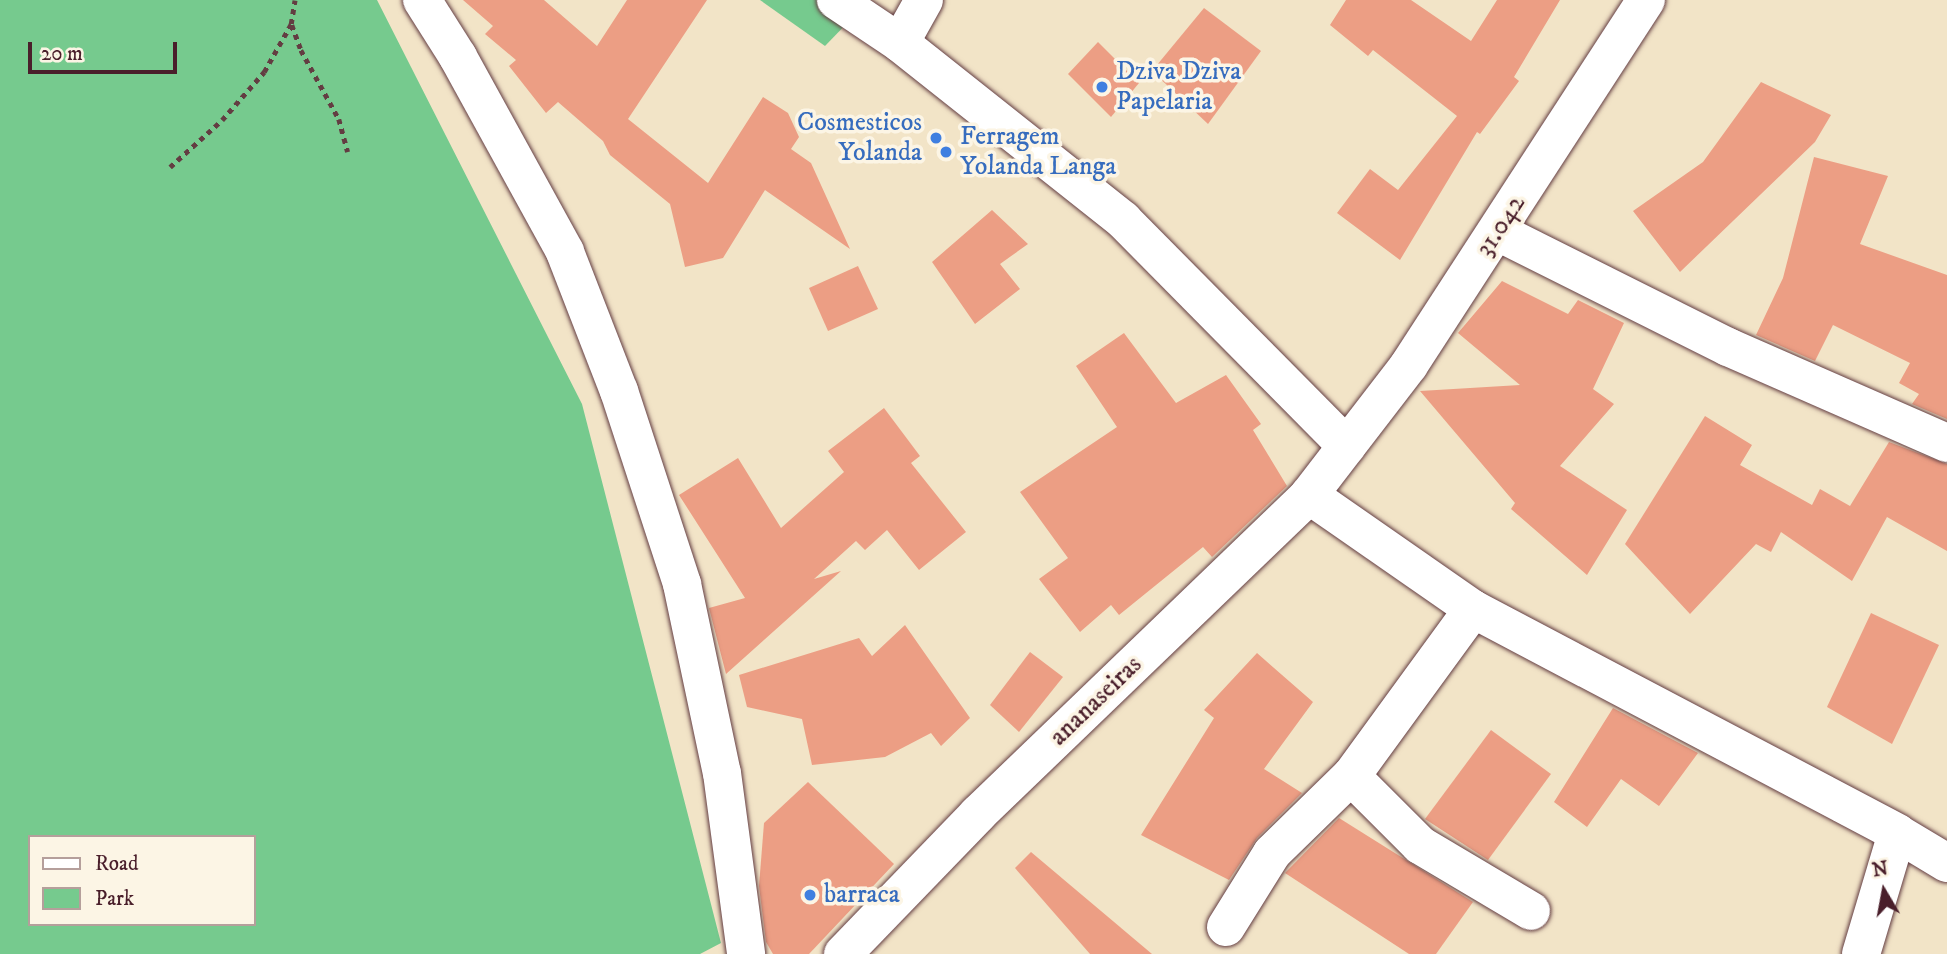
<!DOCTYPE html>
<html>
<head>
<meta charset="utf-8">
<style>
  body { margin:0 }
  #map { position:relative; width:1947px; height:954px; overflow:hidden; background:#f2e4c7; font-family:"IM FELL DW Pica",serif }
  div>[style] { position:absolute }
  .green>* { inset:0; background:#76ca8e }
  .building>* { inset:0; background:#ec9e84 }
  .path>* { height:4.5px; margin-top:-2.25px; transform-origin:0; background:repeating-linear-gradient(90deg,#633d42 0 5px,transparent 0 10px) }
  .roads { filter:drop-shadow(0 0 2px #633d42) drop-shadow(0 0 2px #633d42) }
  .minor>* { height:38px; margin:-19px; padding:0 19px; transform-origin:19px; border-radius:19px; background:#fff }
  .dots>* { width:19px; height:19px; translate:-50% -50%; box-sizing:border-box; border:4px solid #fcf5e5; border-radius:50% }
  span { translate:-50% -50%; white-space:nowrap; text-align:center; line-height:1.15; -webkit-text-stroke:7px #fcf5e5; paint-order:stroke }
  .shop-label { font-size:26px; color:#366cbe }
  .left { translate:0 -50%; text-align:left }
  .right { translate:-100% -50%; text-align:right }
  .street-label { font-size:26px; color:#4a1f2b }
  .legend { position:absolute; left:28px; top:835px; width:228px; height:91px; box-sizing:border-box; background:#fcf5e5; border:2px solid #b59f9b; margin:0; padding:9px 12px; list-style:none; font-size:21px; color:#4a1f2b }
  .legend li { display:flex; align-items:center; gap:14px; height:35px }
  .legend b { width:35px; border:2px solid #b59f9b }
  .north { position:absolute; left:1849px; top:856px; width:70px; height:70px; -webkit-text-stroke:5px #fcf5e5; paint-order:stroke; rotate:350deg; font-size:19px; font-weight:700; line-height:28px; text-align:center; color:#4a1f2b }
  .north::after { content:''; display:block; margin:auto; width:24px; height:32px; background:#4a1f2b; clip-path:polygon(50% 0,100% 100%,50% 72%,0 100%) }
  .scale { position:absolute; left:28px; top:42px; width:149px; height:32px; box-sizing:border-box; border:4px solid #4a1f2b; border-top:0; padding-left:9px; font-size:21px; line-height:24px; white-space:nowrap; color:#4a1f2b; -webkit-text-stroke:5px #fcf5e5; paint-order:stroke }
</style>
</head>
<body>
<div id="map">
  <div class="green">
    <div style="clip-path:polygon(evenodd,0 0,377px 0,582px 404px,721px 943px,700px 954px,0 954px,0 0,30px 837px,254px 837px,254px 924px,30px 924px,30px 837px)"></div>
    <div style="clip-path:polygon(760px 0,864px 0,855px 15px,825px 46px)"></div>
  </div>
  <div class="building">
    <div style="clip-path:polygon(463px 0,544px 0,597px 46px,627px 0,707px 0,628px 119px,708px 183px,763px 97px,788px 113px,799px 137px,791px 149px,811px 163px,850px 249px,765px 190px,723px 258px,685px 267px,670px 204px,610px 155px,603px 141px,558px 102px,546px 113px,509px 66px,516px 60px,485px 34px,493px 26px)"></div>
    <div style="clip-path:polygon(1346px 0,1411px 0,1471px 41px,1497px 0,1560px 0,1514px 77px,1519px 81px,1480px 134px,1477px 132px,1400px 260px,1337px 213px,1370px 169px,1398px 190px,1457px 116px,1373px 50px,1368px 56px,1330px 25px)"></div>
    <div style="clip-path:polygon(1204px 8px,1261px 51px,1208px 124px,1152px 71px)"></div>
    <div style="clip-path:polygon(1098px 42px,1139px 83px,1111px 117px,1068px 74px)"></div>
    <div style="clip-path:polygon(1761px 82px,1831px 115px,1815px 142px,1680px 272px,1633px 211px,1703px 162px)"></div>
    <div style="clip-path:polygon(1814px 157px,1888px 176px,1860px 244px,1947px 275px,1947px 419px,1912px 404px,1919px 394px,1899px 383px,1910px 363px,1833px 325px,1815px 361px,1756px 335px,1783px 278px)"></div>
    <div style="clip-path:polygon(992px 210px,1028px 244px,1000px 264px,1020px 289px,975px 324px,932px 262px)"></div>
    <div style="clip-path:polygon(858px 266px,878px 309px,828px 331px,809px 288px)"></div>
    <div style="clip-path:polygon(1502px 281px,1568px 314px,1578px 300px,1624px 323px,1593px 389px,1614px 404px,1560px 466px,1627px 510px,1587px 575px,1511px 509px,1515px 503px,1420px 391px,1520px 385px,1458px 333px)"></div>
    <div style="clip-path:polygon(1124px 333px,1176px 403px,1226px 375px,1261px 424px,1253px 430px,1287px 486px,1212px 557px,1203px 547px,1119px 615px,1111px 605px,1080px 632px,1039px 579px,1068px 558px,1020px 492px,1117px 427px,1076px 366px)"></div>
    <div style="clip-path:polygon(884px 408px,920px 456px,911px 463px,966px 532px,919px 570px,887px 530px,865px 550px,856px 541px,814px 579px,841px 571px,726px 674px,709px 608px,745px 598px,679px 495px,738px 458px,781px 528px,844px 472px,828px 451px)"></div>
    <div style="clip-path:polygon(1705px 416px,1752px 445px,1740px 465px,1812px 505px,1820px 489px,1850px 506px,1889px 442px,1947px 464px,1947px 551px,1887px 517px,1852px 581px,1781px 532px,1771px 552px,1756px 544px,1690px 614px,1625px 544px)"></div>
    <div style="clip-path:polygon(1871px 613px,1939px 645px,1892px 744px,1827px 707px)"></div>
    <div style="clip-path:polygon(905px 625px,970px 718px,941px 746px,931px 733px,885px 757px,812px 765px,802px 719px,747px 707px,739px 675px,859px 638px,872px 656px)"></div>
    <div style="clip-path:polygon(1030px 652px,1063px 677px,1019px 732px,990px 705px)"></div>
    <div style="clip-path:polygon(1257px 653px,1313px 702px,1264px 769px,1302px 793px,1257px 838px,1229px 880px,1141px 835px,1214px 718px,1204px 710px)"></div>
    <div style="clip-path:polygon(1613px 708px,1698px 753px,1659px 806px,1621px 779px,1587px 827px,1554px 802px)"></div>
    <div style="clip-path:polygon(1491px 730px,1551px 774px,1488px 860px,1425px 819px)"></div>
    <div style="clip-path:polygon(808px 782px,894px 864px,809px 954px,773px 954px,766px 942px,759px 886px,764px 823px)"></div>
    <div style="clip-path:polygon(1339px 818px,1473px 902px,1436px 954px,1409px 954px,1285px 873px)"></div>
    <div style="clip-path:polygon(1031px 852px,1152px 954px,1090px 954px,1015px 868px)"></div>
  </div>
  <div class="path">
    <div style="left:292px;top:25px;width:27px;rotate:70deg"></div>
    <div style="left:301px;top:50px;width:79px;rotate:61.2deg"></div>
    <div style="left:339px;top:119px;width:34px;rotate:75deg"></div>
    <div style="left:170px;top:167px;width:70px;rotate:-42.1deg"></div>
    <div style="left:222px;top:120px;width:64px;rotate:-48.8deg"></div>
    <div style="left:264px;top:72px;width:55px;rotate:-60.6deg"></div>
    <div style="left:291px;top:24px;width:24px;rotate:-81deg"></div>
  </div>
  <div class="roads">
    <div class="minor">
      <div style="left:422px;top:0;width:67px;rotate:57.7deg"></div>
      <div style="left:458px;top:57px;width:222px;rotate:61.2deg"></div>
      <div style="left:565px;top:252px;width:149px;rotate:68.8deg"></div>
      <div style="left:619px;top:391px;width:203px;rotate:71.9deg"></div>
      <div style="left:682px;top:584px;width:193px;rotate:78.1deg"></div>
      <div style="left:722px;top:773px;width:183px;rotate:82.4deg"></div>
      <div style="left:836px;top:0;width:77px;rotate:33.9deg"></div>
      <div style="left:900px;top:43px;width:285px;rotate:38.4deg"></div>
      <div style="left:1123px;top:220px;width:318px;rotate:45.3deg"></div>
      <div style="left:900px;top:43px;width:49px;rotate:-60.8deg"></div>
      <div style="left:1498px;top:232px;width:257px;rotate:26.6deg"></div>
      <div style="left:1728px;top:347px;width:239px;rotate:23.7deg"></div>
      <div style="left:1309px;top:495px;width:200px;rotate:34.8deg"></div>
      <div style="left:1473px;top:609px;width:480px;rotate:27.8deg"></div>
      <div style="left:1897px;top:833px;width:58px;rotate:31deg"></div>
      <div style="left:1473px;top:609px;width:207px;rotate:126.1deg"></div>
      <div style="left:1351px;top:776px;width:98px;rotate:45deg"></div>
      <div style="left:1420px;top:845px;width:129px;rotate:30.7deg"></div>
      <div style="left:1226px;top:927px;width:87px;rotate:-58.1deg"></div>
      <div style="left:1272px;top:853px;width:110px;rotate:-44.3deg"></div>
      <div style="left:843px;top:954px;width:194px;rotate:-46deg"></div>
      <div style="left:978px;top:814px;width:460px;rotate:-43.9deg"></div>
      <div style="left:1309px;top:495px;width:164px;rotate:-52.4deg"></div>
      <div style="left:1409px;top:365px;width:435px;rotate:-57deg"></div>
      <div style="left:1861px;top:954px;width:126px;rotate:-73.4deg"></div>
    </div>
  </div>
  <div class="dots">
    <div style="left:1102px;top:87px;background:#3f7fe0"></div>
    <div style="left:936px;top:138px;background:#3f7fe0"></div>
    <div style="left:946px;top:152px;background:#3f7fe0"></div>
    <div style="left:810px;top:895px;background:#3f7fe0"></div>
  </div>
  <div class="shop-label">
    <span class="left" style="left:1116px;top:87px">Dziva Dziva<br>Papelaria</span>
    <span class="right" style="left:922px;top:138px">Cosmesticos<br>Yolanda</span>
    <span class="left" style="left:960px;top:152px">Ferragem<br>Yolanda Langa</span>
    <span class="left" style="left:824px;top:895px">barraca</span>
  </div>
  <div class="street-label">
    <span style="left:1501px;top:226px;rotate:-57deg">31.042</span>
    <span style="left:1096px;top:701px;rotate:-44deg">ananaseiras</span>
  </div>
  <ul class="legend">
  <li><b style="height:9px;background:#fff"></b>Road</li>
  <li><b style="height:19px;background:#76ca8e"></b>Park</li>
  </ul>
  <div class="north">N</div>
  <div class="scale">20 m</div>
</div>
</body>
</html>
